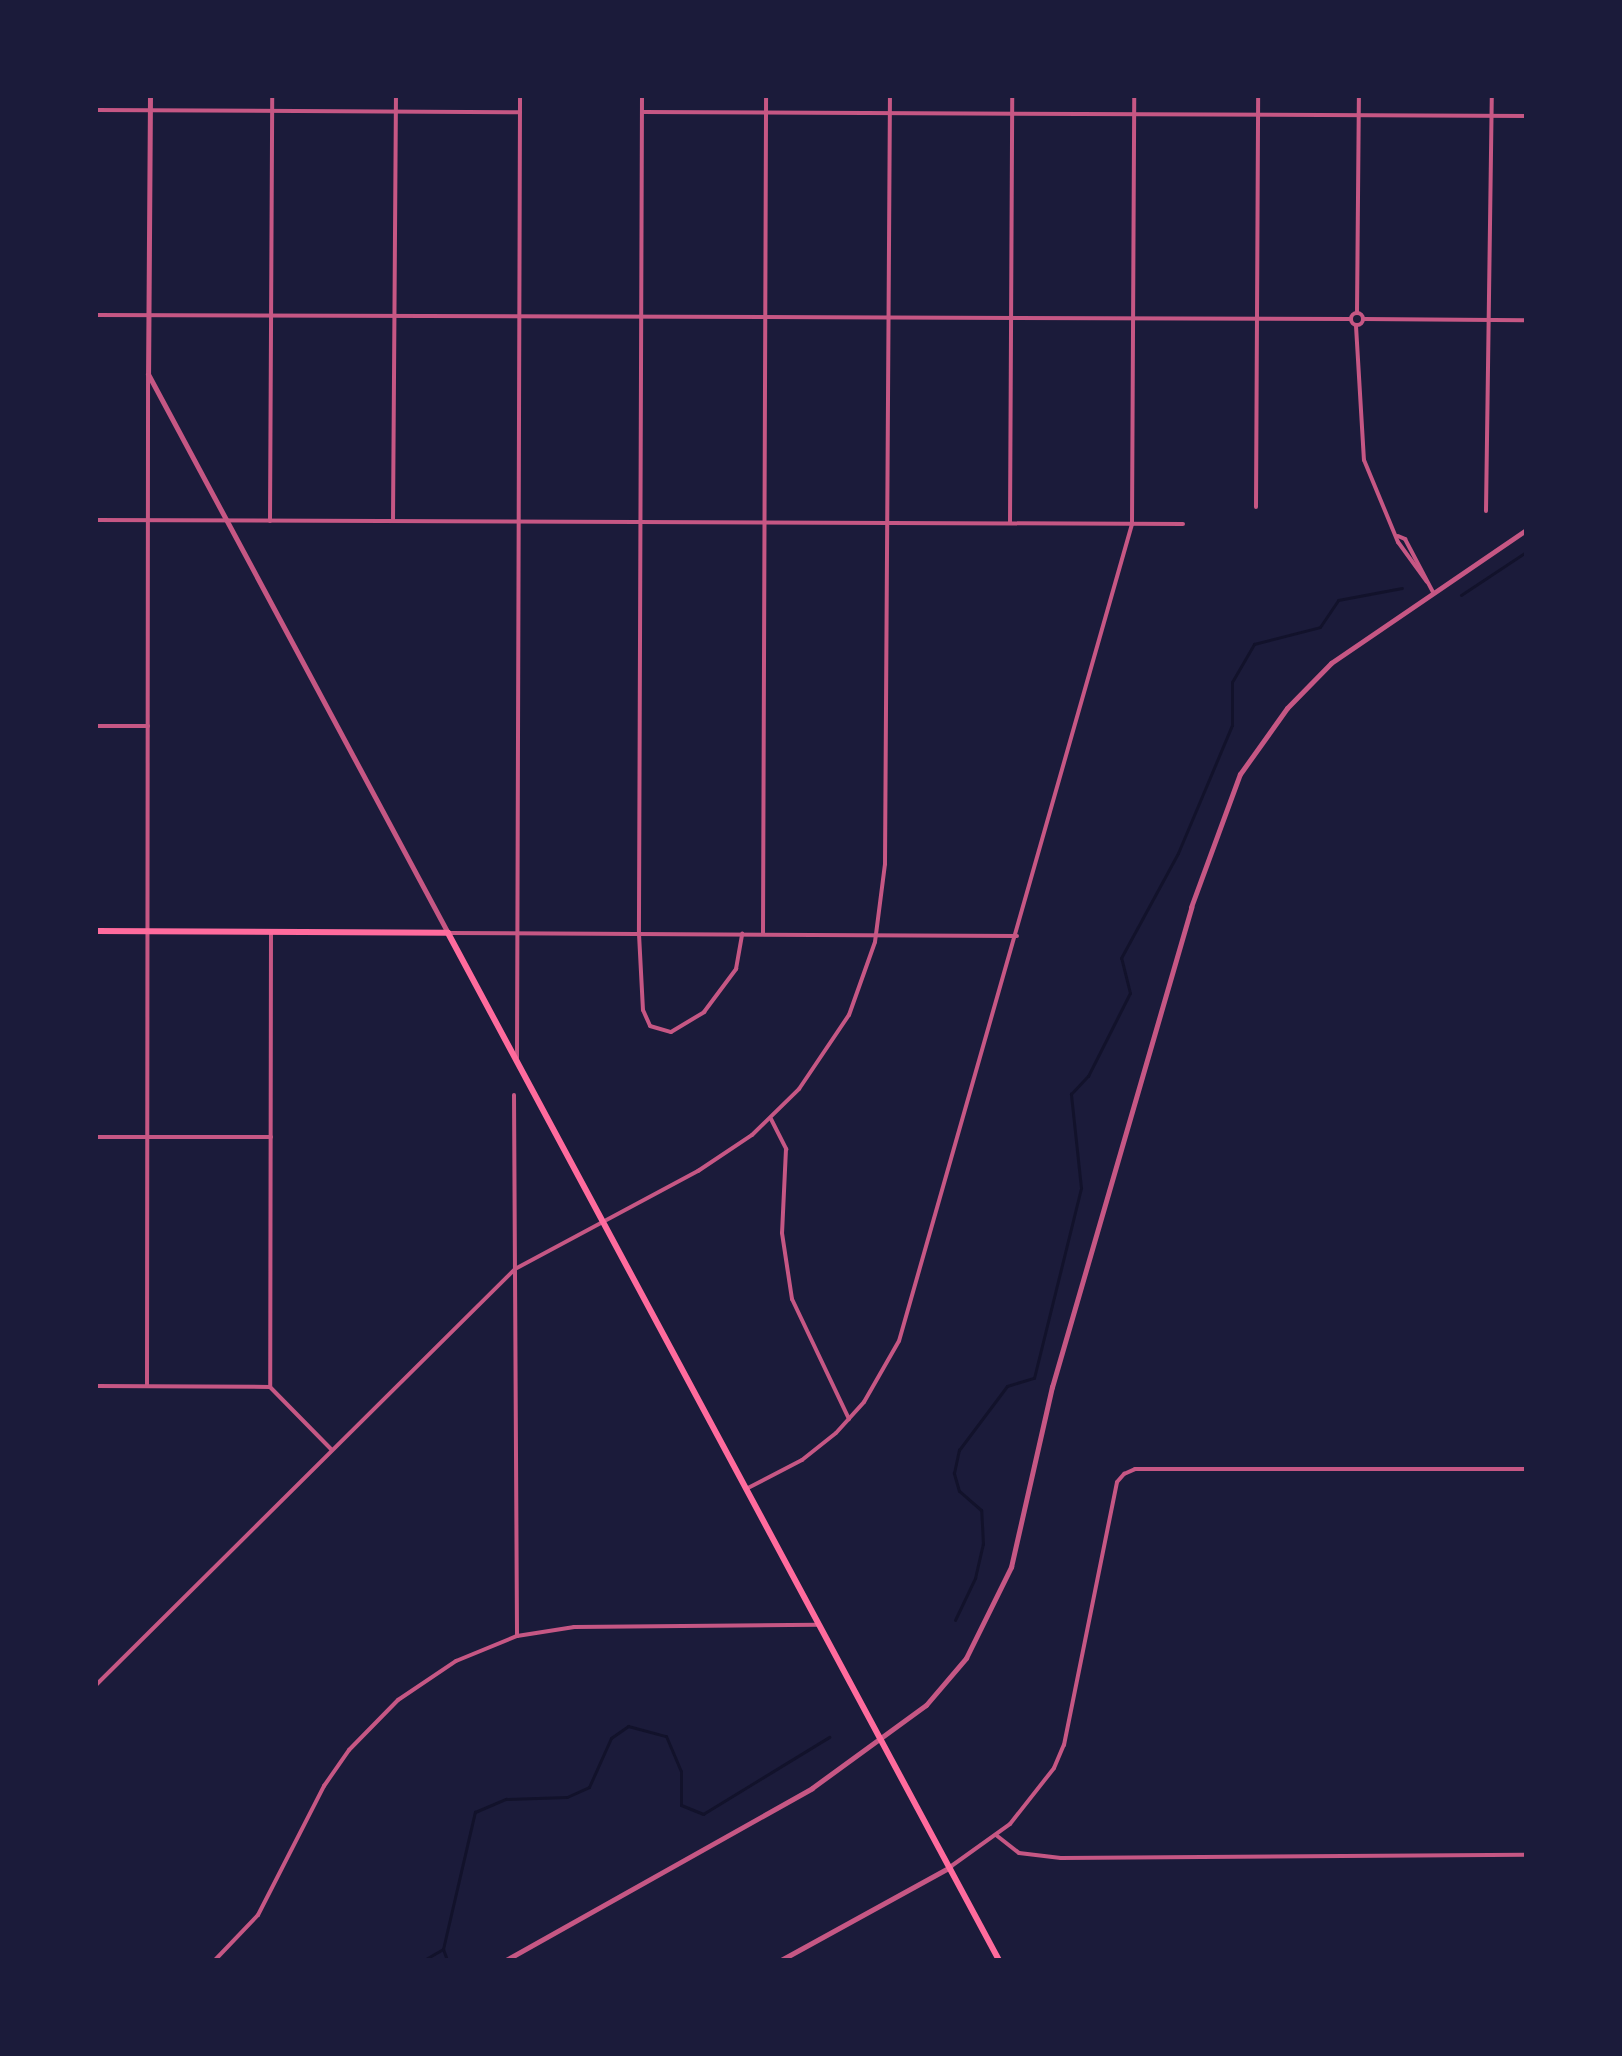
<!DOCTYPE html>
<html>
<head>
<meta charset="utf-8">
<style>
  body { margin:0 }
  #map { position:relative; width:1622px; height:2056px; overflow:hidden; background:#1b1b3a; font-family:Merriweather,serif }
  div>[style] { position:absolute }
  .stream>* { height:3px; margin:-1.5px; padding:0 1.5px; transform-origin:1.5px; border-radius:1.5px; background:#12122b }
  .minor>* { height:4px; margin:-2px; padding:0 2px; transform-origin:2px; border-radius:2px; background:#c65784 }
  .minor>.ring { margin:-2px; padding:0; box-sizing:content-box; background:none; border:4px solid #c65784; border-radius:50% }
  .tertiary>* { height:5px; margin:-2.5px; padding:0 2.5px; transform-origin:2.5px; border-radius:2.5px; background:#c65784 }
  .secondary>* { height:6px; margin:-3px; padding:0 3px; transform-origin:3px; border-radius:3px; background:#ff6b9d }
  span { translate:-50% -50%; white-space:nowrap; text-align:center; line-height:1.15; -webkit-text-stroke:8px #1b1b3a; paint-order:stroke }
  .frame { position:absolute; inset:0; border:98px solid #1b1b3a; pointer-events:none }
</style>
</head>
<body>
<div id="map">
  <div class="stream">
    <div style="left:1461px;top:595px;width:78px;rotate:-33.5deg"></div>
    <div style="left:955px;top:1620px;width:47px;rotate:-64.5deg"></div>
    <div style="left:975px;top:1578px;width:35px;rotate:-77deg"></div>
    <div style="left:983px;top:1544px;width:34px;rotate:-93deg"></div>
    <div style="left:981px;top:1510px;width:29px;rotate:-139deg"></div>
    <div style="left:959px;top:1491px;width:19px;rotate:-106deg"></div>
    <div style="left:954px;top:1473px;width:24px;rotate:-78deg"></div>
    <div style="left:959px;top:1450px;width:80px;rotate:-53.1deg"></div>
    <div style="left:1007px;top:1386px;width:28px;rotate:-17deg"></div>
    <div style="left:1034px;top:1378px;width:196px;rotate:-76.1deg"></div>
    <div style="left:1081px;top:1188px;width:95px;rotate:-96.1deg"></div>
    <div style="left:1071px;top:1094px;width:25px;rotate:-47deg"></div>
    <div style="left:1088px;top:1076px;width:93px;rotate:-63.2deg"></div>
    <div style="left:1130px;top:993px;width:36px;rotate:-104deg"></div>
    <div style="left:1121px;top:958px;width:119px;rotate:-61.5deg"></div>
    <div style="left:1178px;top:853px;width:139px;rotate:-67.1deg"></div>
    <div style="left:1232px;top:725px;width:43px;rotate:-90deg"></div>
    <div style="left:1232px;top:682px;width:44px;rotate:-59.9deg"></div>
    <div style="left:1254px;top:644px;width:68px;rotate:-14.4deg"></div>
    <div style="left:1320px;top:627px;width:32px;rotate:-56deg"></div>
    <div style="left:1338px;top:600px;width:65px;rotate:-10.6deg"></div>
    <div style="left:443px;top:1949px;width:12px;rotate:70deg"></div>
    <div style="left:424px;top:1960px;width:22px;rotate:-30deg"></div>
    <div style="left:443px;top:1949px;width:141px;rotate:-76.9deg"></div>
    <div style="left:475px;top:1812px;width:34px;rotate:-23deg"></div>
    <div style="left:506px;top:1799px;width:61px;rotate:-1.9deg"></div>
    <div style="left:567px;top:1797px;width:24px;rotate:-24deg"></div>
    <div style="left:589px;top:1787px;width:54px;rotate:-65.8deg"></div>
    <div style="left:611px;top:1738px;width:21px;rotate:-35deg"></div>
    <div style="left:628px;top:1726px;width:39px;rotate:15deg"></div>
    <div style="left:666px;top:1736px;width:38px;rotate:67deg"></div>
    <div style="left:681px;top:1771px;width:34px;rotate:90deg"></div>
    <div style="left:681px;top:1805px;width:24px;rotate:22deg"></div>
    <div style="left:703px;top:1814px;width:148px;rotate:-31.4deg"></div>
  </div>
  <div class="minor">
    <div style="left:642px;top:96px;width:838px;rotate:90.21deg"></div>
    <div style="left:639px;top:934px;width:76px;rotate:87deg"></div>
    <div style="left:643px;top:1010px;width:17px;rotate:66deg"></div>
    <div style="left:650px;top:1026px;width:22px;rotate:16deg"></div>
    <div style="left:671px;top:1032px;width:39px;rotate:-31deg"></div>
    <div style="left:704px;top:1012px;width:54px;rotate:-53.3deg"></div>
    <div style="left:736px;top:969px;width:36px;rotate:-80deg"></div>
    <div style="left:96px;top:110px;width:424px;rotate:0.3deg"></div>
    <div style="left:642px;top:112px;width:884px;rotate:0.26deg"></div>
    <div class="ring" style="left:1351px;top:313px;width:8px;height:8px"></div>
    <div style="left:1357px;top:313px;width:217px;rotate:-89.5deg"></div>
    <div style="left:96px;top:315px;width:1255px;rotate:0.18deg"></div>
    <div style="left:1363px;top:319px;width:163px;rotate:0.4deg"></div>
    <div style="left:1356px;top:326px;width:134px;rotate:86.6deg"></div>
    <div style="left:1364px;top:460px;width:89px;rotate:67.5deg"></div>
    <div style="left:1398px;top:542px;width:49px;rotate:54.1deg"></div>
    <div style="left:1256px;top:507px;width:411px;rotate:-89.7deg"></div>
    <div style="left:1486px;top:511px;width:415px;rotate:-89.2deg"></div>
    <div style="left:96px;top:520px;width:1087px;rotate:0.21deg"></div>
    <div style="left:270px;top:521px;width:425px;rotate:-89.7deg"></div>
    <div style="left:393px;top:521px;width:425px;rotate:-89.6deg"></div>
    <div style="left:1010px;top:523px;width:427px;rotate:-89.7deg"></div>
    <div style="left:1398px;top:536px;width:8px;rotate:23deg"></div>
    <div style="left:1405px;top:539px;width:60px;rotate:62.2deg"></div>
    <div style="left:96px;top:726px;width:52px"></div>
    <div style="left:271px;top:932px;width:455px;rotate:90.1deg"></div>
    <div style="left:270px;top:1387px;width:88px;rotate:45.5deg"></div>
    <div style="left:448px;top:933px;width:569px;rotate:0.3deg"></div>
    <div style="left:763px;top:934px;width:838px;rotate:-89.79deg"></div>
    <div style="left:517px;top:1058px;width:962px;rotate:-89.82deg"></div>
    <div style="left:514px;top:1095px;width:541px;rotate:89.68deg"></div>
    <div style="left:771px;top:1119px;width:34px;rotate:63deg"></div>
    <div style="left:786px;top:1149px;width:84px;rotate:92.7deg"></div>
    <div style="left:782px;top:1233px;width:67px;rotate:81.4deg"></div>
    <div style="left:792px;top:1299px;width:133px;rotate:64.6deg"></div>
    <div style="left:96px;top:1137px;width:175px"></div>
    <div style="left:96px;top:1386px;width:174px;rotate:0.3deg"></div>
    <div style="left:147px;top:1386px;width:1010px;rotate:-89.94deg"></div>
    <div style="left:746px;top:1489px;width:63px;rotate:-27.4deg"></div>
    <div style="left:802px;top:1460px;width:43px;rotate:-38.5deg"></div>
    <div style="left:836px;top:1433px;width:42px;rotate:-47.9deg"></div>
    <div style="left:864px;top:1402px;width:70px;rotate:-60.2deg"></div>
    <div style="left:899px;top:1341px;width:850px;rotate:-74.08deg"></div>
    <div style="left:1132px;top:524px;width:428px;rotate:-89.7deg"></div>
    <div style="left:96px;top:1685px;width:590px;rotate:-44.79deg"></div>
    <div style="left:515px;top:1269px;width:208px;rotate:-28.2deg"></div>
    <div style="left:698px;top:1171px;width:65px;rotate:-33.7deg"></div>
    <div style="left:752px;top:1135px;width:66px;rotate:-44.4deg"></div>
    <div style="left:799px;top:1089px;width:89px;rotate:-56deg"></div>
    <div style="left:849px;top:1015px;width:77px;rotate:-70.4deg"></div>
    <div style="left:875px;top:942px;width:79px;rotate:-82.7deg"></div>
    <div style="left:885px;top:864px;width:768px;rotate:-89.63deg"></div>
    <div style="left:996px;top:1835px;width:29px;rotate:38deg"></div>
    <div style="left:1019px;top:1853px;width:42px;rotate:6.8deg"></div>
    <div style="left:1061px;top:1858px;width:465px;rotate:-0.4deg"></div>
    <div style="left:950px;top:1867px;width:74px;rotate:-35.6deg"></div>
    <div style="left:1010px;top:1824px;width:71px;rotate:-51.8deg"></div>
    <div style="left:1054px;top:1768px;width:25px;rotate:-67deg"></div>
    <div style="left:1064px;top:1745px;width:268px;rotate:-78.6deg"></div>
    <div style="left:1117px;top:1482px;width:11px;rotate:-49deg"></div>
    <div style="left:1124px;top:1474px;width:12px;rotate:-24deg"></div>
    <div style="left:1135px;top:1469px;width:391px"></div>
    <div style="left:215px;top:1960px;width:62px;rotate:-46.3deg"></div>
    <div style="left:258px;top:1915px;width:145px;rotate:-62.9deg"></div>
    <div style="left:324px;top:1786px;width:44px;rotate:-55.2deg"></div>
    <div style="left:349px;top:1750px;width:70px;rotate:-45.6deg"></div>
    <div style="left:398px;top:1700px;width:70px;rotate:-33.9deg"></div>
    <div style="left:456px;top:1661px;width:66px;rotate:-22.3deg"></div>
    <div style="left:517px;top:1636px;width:58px;rotate:-9deg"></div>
    <div style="left:574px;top:1627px;width:244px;rotate:-0.5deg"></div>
  </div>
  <div class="tertiary">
    <div style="left:150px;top:96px;width:278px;rotate:90.4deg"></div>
    <div style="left:148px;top:374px;width:634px;rotate:61.78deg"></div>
    <div style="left:506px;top:1960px;width:351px;rotate:-29.3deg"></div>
    <div style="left:812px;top:1788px;width:141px;rotate:-36.1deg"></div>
    <div style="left:926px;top:1705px;width:62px;rotate:-49.6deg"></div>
    <div style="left:966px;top:1658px;width:102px;rotate:-63.7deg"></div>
    <div style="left:1011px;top:1567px;width:185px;rotate:-77.2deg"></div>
    <div style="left:1052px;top:1387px;width:500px;rotate:-73.8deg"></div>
    <div style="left:1191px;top:907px;width:142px;rotate:-69.8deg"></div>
    <div style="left:1240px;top:774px;width:81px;rotate:-54.5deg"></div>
    <div style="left:1287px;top:708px;width:63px;rotate:-45.6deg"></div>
    <div style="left:1331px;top:663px;width:236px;rotate:-34.3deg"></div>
    <div style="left:781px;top:1960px;width:193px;rotate:-28.8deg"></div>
  </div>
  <div class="secondary">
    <div style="left:96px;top:931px;width:352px;rotate:0.3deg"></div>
    <div style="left:448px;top:933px;width:1165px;rotate:61.79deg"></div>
  </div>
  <div class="frame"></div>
</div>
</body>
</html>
